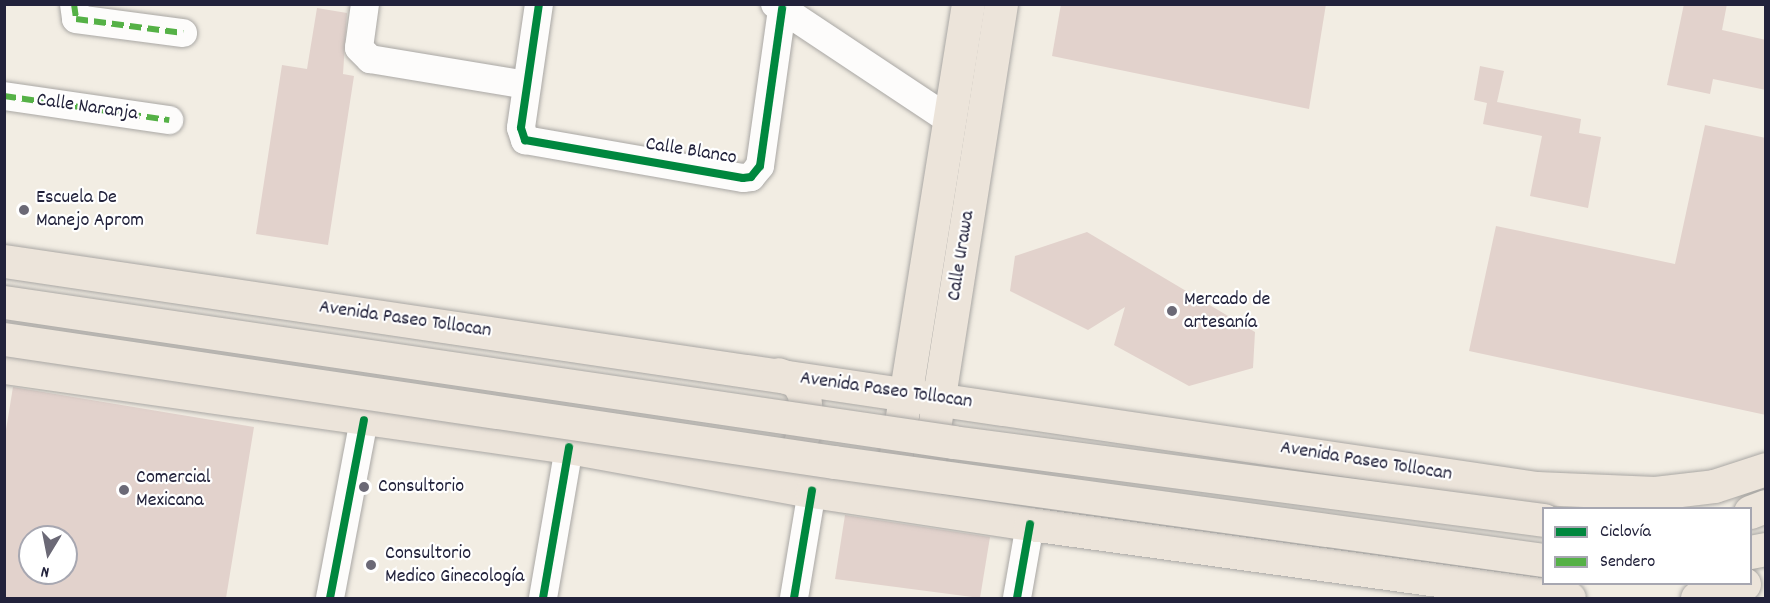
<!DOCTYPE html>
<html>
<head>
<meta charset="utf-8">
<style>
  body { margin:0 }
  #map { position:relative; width:1770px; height:603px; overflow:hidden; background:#f2ede3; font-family:Dekko,sans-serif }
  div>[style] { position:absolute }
  .building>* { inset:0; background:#e2d2cc }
  .roads { filter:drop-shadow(0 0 2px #a9a7a4) drop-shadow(0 0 2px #a9a7a4) }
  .minor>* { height:28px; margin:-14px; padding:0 14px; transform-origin:14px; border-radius:14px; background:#fdfcfb }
  .major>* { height:33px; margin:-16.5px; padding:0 16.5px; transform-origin:16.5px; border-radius:16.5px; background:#ece4da }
  .highway>* { height:33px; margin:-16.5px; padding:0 16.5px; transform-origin:16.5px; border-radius:16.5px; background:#ece4da }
  .bridges { filter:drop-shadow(0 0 2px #a9a7a4) drop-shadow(0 0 2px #a9a7a4) }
  .highway-bridge>* { height:33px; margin:-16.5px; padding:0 16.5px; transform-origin:16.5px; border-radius:16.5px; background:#ece4da }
  .quiet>* { height:6px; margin-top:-3px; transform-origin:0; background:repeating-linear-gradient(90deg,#55b146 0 12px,transparent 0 18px) }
  .cycleway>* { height:8px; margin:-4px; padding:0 4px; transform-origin:4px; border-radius:4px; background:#00873e }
  .dots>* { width:16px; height:16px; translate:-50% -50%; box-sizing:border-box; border:3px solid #fff; border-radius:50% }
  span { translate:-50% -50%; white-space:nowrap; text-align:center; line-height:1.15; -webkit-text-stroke:4.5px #fff; paint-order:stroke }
  .street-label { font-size:20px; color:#22223b }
  .poi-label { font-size:20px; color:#22223b }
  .left { translate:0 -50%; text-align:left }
  .frame { position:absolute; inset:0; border:6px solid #22223b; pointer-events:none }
  .legend { position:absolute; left:1542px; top:507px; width:210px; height:78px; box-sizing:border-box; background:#fff; border:2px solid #a7a7b1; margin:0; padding:8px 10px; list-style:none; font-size:18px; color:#22223b }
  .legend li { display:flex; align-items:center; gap:12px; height:30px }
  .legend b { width:30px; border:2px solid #a7a7b1 }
  .north { position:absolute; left:18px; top:525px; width:60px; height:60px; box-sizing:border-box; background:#fff; border:2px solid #a7a7b1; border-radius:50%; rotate:190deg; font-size:16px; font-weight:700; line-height:24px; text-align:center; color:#22223b }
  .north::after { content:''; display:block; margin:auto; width:21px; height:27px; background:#6b6976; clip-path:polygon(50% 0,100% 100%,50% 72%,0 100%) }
</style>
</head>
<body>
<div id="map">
  <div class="building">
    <div style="clip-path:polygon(1061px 4px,1326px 4px,1309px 109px,1052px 56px)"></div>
    <div style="clip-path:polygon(1684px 4px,1727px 4px,1722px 30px,1766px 40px,1766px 90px,1713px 79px,1710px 94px,1667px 85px)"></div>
    <div style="clip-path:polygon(317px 8px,347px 13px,343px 74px,354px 76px,328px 245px,256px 234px,282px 65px,307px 69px)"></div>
    <div style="clip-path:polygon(1480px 66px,1504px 71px,1497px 102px,1581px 119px,1579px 133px,1601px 137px,1588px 208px,1530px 196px,1542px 136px,1483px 124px,1487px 103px,1474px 100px)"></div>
    <div style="clip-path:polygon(1705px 125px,1766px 138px,1766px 415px,1469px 351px,1496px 226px,1675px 264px)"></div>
    <div style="clip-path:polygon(1087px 232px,1255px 332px,1253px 368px,1189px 386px,1114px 345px,1125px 307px,1088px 330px,1010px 291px,1015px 256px)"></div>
    <div style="clip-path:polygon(evenodd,13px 387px,254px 427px,226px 598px,4px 598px,4px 442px,13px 387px,30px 537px,66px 537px,66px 573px,30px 573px,30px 537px)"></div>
    <div style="clip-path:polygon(845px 515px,990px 537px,980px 598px,835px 579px)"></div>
  </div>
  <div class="roads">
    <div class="minor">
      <div style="left:74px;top:4px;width:15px;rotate:82deg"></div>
      <div style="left:76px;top:19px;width:108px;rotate:7.5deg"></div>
      <div style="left:365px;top:4px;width:44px;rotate:97.8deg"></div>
      <div style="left:359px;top:48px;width:16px;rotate:45deg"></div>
      <div style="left:370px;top:59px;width:159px;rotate:9.4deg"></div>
      <div style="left:539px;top:4px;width:125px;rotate:98.3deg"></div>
      <div style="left:521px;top:128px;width:13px;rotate:72deg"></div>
      <div style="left:525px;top:140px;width:221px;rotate:9.9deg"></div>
      <div style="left:743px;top:178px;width:8px;rotate:-7deg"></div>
      <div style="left:751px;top:177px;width:14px;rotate:-51deg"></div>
      <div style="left:760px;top:166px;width:159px;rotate:-82deg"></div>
      <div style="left:775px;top:4px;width:211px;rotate:33.6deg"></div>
      <div style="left:4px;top:96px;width:167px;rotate:8.3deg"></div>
      <div style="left:330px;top:598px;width:181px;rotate:-79.2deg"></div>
      <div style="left:543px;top:598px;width:153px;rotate:-80.2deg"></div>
      <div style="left:794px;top:598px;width:109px;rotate:-80.5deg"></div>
      <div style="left:1017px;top:598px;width:75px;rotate:-80deg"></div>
    </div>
    <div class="major">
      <div style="left:4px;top:261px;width:1549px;rotate:8.43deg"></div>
      <div style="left:1536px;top:488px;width:119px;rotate:2.4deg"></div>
      <div style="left:1655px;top:493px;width:59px;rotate:-6.8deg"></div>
      <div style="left:1714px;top:486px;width:55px;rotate:-18.1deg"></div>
      <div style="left:4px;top:367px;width:571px;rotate:8.06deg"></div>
      <div style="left:569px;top:447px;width:247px;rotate:10.3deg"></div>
      <div style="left:812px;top:491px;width:220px;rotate:8.6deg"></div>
      <div style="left:1030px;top:524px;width:544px;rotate:7.82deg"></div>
      <div style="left:773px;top:475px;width:34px;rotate:-45deg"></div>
      <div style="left:797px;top:451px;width:30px;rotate:-70deg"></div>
      <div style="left:807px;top:423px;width:29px;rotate:-96deg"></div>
      <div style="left:804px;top:394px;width:15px;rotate:-118deg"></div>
      <div style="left:797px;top:381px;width:20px;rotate:-160deg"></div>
      <div style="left:889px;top:497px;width:499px;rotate:-80.9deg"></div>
      <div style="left:922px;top:504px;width:506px;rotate:-81.02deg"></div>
    </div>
    <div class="highway">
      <div style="left:1750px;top:512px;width:17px;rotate:-21deg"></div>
      <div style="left:1750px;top:552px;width:16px;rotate:-11deg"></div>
      <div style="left:1697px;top:598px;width:49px;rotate:-16.6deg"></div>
    </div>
  </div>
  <div class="bridges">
    <div class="highway-bridge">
      <div style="left:4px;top:302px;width:959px;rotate:8.39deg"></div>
      <div style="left:953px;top:442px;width:596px;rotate:7.52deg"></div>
      <div style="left:4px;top:339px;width:839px;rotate:8.43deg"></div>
      <div style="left:834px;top:462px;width:717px;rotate:7.86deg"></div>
    </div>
  </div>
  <div class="quiet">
    <div style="left:74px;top:4px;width:15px;rotate:82deg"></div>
    <div style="left:76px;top:19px;width:108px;rotate:7.5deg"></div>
    <div style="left:4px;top:96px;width:167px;rotate:8.3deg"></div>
  </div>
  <div class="cycleway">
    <div style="left:539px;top:4px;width:125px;rotate:98.3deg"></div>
    <div style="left:521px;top:128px;width:13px;rotate:72deg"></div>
    <div style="left:525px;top:140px;width:221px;rotate:9.9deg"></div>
    <div style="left:743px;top:178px;width:8px;rotate:-7deg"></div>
    <div style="left:751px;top:177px;width:14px;rotate:-51deg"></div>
    <div style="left:760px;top:166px;width:159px;rotate:-82deg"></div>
    <div style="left:330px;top:598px;width:181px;rotate:-79.2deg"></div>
    <div style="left:543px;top:598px;width:153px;rotate:-80.2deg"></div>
    <div style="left:794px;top:598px;width:109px;rotate:-80.5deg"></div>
    <div style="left:1017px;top:598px;width:75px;rotate:-80deg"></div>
  </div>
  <div class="dots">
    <div style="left:24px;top:210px;background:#6b6976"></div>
    <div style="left:1172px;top:311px;background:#6b6976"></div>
    <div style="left:364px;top:487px;background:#6b6976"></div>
    <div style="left:124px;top:490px;background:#6b6976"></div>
    <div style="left:371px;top:565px;background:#6b6976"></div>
  </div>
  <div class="street-label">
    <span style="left:87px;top:108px;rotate:8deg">Calle Naranja</span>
    <span style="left:691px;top:152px;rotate:9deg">Calle Blanco</span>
    <span style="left:962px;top:256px;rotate:-81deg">Calle Urawa</span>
    <span style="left:405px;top:320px;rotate:8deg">Avenida Paseo Tollocan</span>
    <span style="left:886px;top:391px;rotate:8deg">Avenida Paseo Tollocan</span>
    <span style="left:1366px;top:462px;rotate:9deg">Avenida Paseo Tollocan</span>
  </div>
  <div class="poi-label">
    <span class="left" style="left:36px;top:210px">Escuela De<br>Manejo Aprom</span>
    <span class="left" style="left:1184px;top:312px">Mercado de<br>artesanía</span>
    <span class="left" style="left:136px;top:490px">Comercial<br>Mexicana</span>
    <span class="left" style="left:378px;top:487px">Consultorio</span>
    <span class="left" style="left:385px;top:566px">Consultorio<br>Medico Ginecología</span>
  </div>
  <div class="frame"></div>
  <ul class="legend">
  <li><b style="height:8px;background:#00873e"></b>Ciclovía</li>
  <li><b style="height:8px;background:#55b146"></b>Sendero</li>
  </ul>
  <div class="north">N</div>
</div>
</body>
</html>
